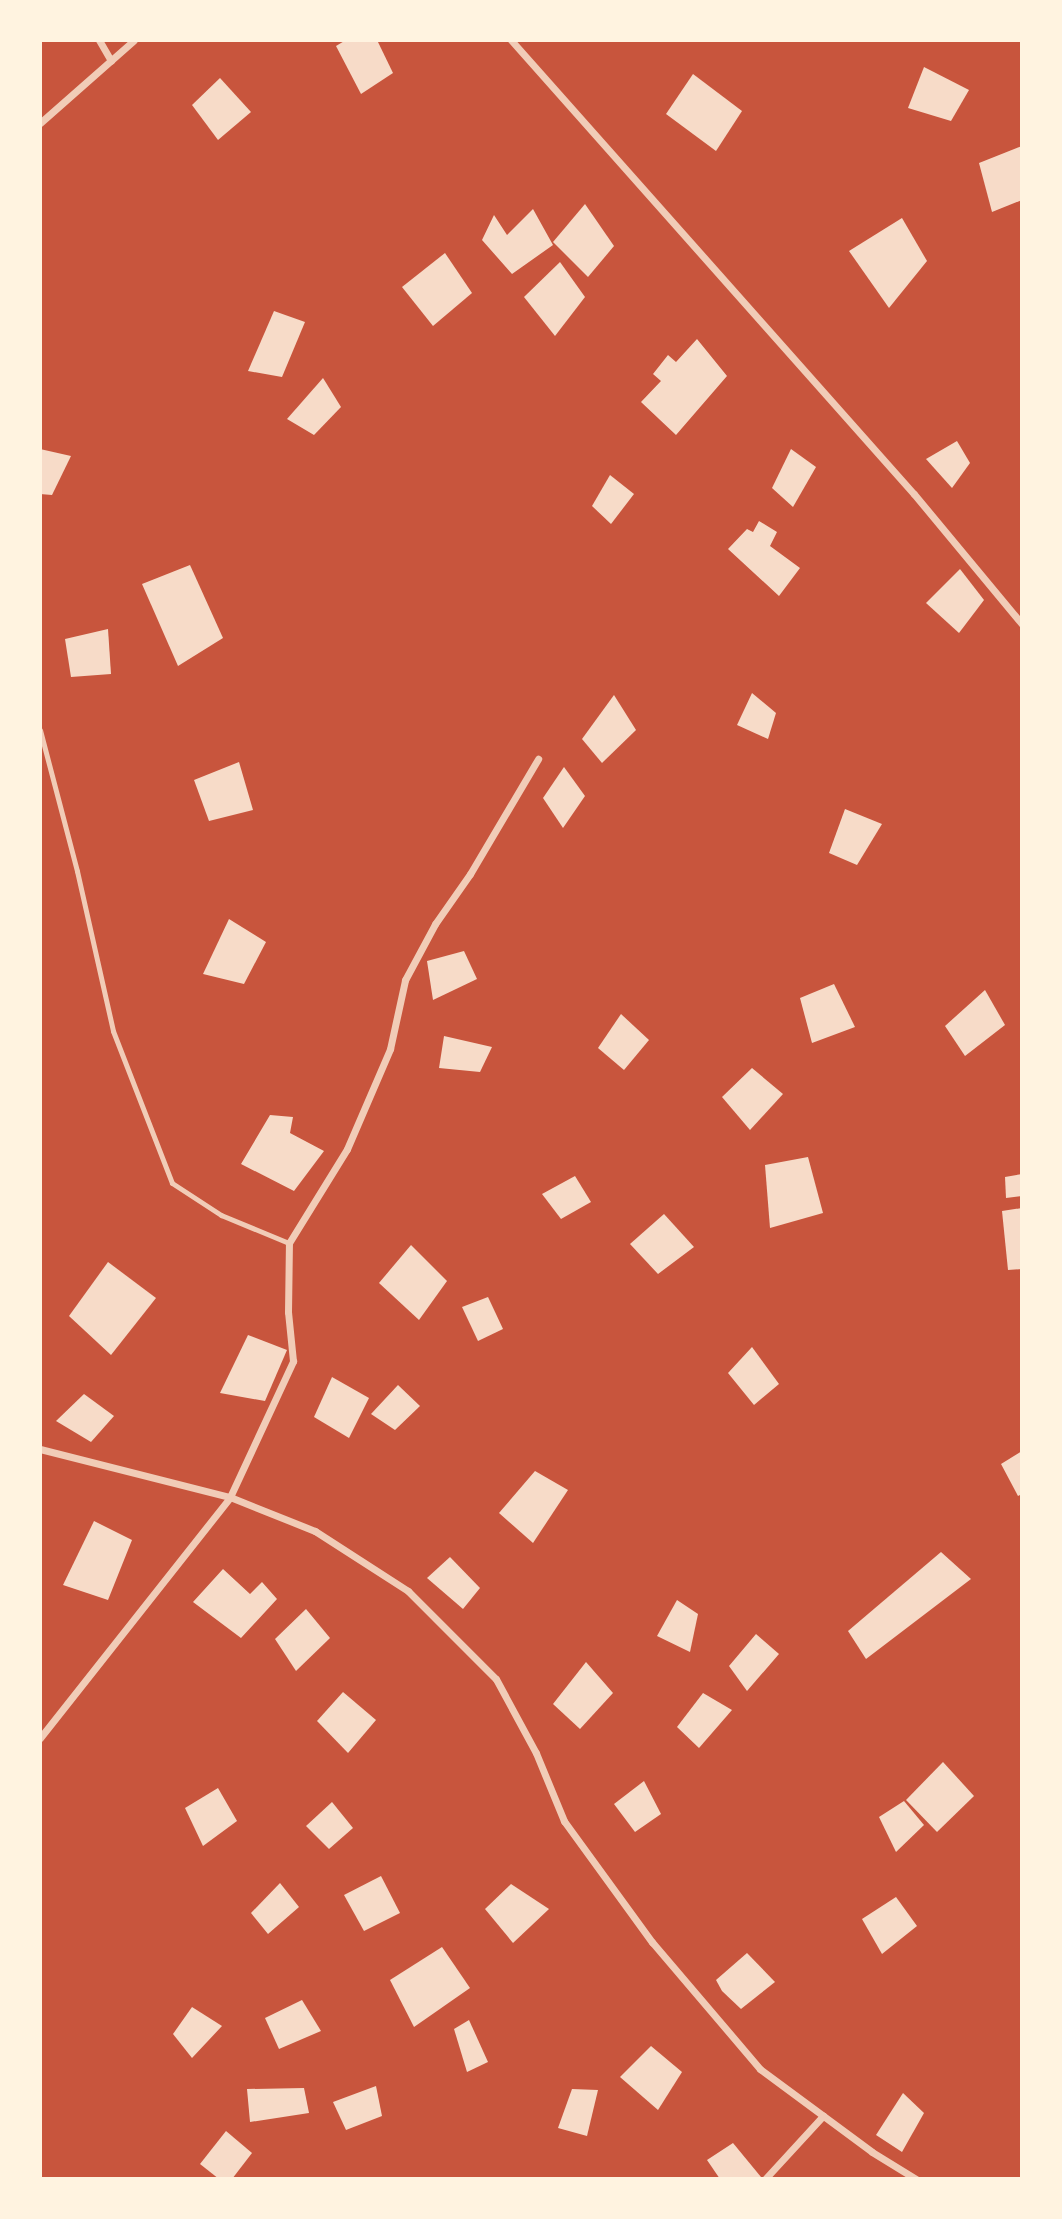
<!DOCTYPE html>
<html>
<head>
<meta charset="utf-8">
<style>
  body { margin:0 }
  #map { position:relative; width:1062px; height:2219px; overflow:hidden; background:#c8553d; font-family:Quicksand,sans-serif }
  div>[style] { position:absolute }
  .building>* { inset:0; background:#f7dbc8 }
  .service>* { height:5px; margin:-2.5px; padding:0 2.5px; transform-origin:2.5px; border-radius:2.5px; background:#f1ccb7 }
  .minor>* { height:7px; margin:-3.5px; padding:0 3.5px; transform-origin:3.5px; border-radius:3.5px; background:#f1ccb7 }
  span { translate:-50% -50%; white-space:nowrap; text-align:center; line-height:1.15; -webkit-text-stroke:5px #fff3e0; paint-order:stroke }
  .frame { position:absolute; inset:0; border:42px solid #fff3e0; pointer-events:none }
</style>
</head>
<body>
<div id="map">
  <div class="building">
    <div style="clip-path:polygon(346px 40px,377px 40px,393px 73px,361px 94px,336px 46px)"></div>
    <div style="clip-path:polygon(924px 67px,969px 90px,951px 121px,908px 108px)"></div>
    <div style="clip-path:polygon(693px 74px,742px 111px,716px 151px,666px 114px)"></div>
    <div style="clip-path:polygon(220px 78px,251px 112px,218px 140px,192px 105px)"></div>
    <div style="clip-path:polygon(1022px 146px,1022px 200px,992px 212px,979px 163px)"></div>
    <div style="clip-path:polygon(585px 204px,614px 246px,588px 277px,553px 242px)"></div>
    <div style="clip-path:polygon(533px 209px,553px 245px,512px 274px,482px 240px,494px 215px,507px 235px)"></div>
    <div style="clip-path:polygon(902px 218px,927px 261px,889px 308px,849px 251px)"></div>
    <div style="clip-path:polygon(445px 253px,472px 293px,433px 326px,402px 287px)"></div>
    <div style="clip-path:polygon(560px 262px,585px 297px,555px 336px,524px 297px)"></div>
    <div style="clip-path:polygon(274px 311px,305px 322px,282px 377px,248px 371px)"></div>
    <div style="clip-path:polygon(697px 339px,727px 376px,676px 435px,641px 402px,661px 381px,653px 374px,668px 355px,676px 362px)"></div>
    <div style="clip-path:polygon(323px 378px,341px 407px,314px 435px,287px 419px)"></div>
    <div style="clip-path:polygon(957px 441px,970px 463px,952px 488px,926px 459px)"></div>
    <div style="clip-path:polygon(40px 449px,71px 456px,52px 495px,40px 494px)"></div>
    <div style="clip-path:polygon(791px 449px,816px 467px,793px 507px,772px 488px)"></div>
    <div style="clip-path:polygon(610px 475px,634px 494px,611px 524px,592px 506px)"></div>
    <div style="clip-path:polygon(759px 521px,777px 532px,770px 546px,800px 568px,779px 596px,728px 549px,747px 529px,753px 532px)"></div>
    <div style="clip-path:polygon(190px 565px,223px 638px,178px 666px,142px 584px)"></div>
    <div style="clip-path:polygon(960px 569px,984px 600px,959px 633px,926px 603px)"></div>
    <div style="clip-path:polygon(108px 629px,111px 674px,71px 677px,65px 639px)"></div>
    <div style="clip-path:polygon(752px 693px,776px 713px,768px 739px,737px 725px)"></div>
    <div style="clip-path:polygon(614px 695px,636px 730px,602px 763px,582px 739px)"></div>
    <div style="clip-path:polygon(239px 762px,253px 810px,209px 821px,194px 780px)"></div>
    <div style="clip-path:polygon(564px 767px,585px 796px,563px 828px,543px 798px)"></div>
    <div style="clip-path:polygon(845px 809px,882px 824px,857px 865px,829px 853px)"></div>
    <div style="clip-path:polygon(229px 919px,266px 942px,244px 984px,203px 974px)"></div>
    <div style="clip-path:polygon(464px 951px,477px 979px,433px 1000px,427px 961px)"></div>
    <div style="clip-path:polygon(834px 984px,855px 1027px,812px 1043px,800px 998px)"></div>
    <div style="clip-path:polygon(985px 990px,1005px 1025px,965px 1056px,945px 1026px)"></div>
    <div style="clip-path:polygon(621px 1014px,649px 1040px,624px 1070px,598px 1048px)"></div>
    <div style="clip-path:polygon(444px 1036px,492px 1047px,480px 1072px,439px 1068px)"></div>
    <div style="clip-path:polygon(752px 1068px,783px 1094px,750px 1130px,722px 1097px)"></div>
    <div style="clip-path:polygon(270px 1115px,293px 1117px,290px 1133px,324px 1151px,294px 1191px,241px 1164px)"></div>
    <div style="clip-path:polygon(808px 1157px,823px 1213px,770px 1228px,765px 1165px)"></div>
    <div style="clip-path:polygon(1022px 1174px,1022px 1196px,1006px 1198px,1005px 1177px)"></div>
    <div style="clip-path:polygon(575px 1176px,591px 1202px,561px 1219px,542px 1194px)"></div>
    <div style="clip-path:polygon(1022px 1208px,1022px 1269px,1008px 1270px,1002px 1211px)"></div>
    <div style="clip-path:polygon(664px 1214px,694px 1247px,658px 1274px,630px 1244px)"></div>
    <div style="clip-path:polygon(411px 1245px,447px 1281px,419px 1320px,379px 1283px)"></div>
    <div style="clip-path:polygon(108px 1262px,156px 1298px,111px 1355px,69px 1316px)"></div>
    <div style="clip-path:polygon(488px 1297px,503px 1329px,478px 1341px,462px 1307px)"></div>
    <div style="clip-path:polygon(248px 1335px,287px 1350px,265px 1401px,220px 1393px)"></div>
    <div style="clip-path:polygon(752px 1347px,779px 1384px,754px 1405px,728px 1373px)"></div>
    <div style="clip-path:polygon(332px 1377px,369px 1398px,349px 1438px,314px 1417px)"></div>
    <div style="clip-path:polygon(398px 1385px,420px 1406px,395px 1430px,371px 1414px)"></div>
    <div style="clip-path:polygon(84px 1394px,114px 1416px,91px 1442px,56px 1421px)"></div>
    <div style="clip-path:polygon(1022px 1451px,1022px 1494px,1018px 1496px,1001px 1464px)"></div>
    <div style="clip-path:polygon(535px 1471px,568px 1490px,533px 1543px,499px 1513px)"></div>
    <div style="clip-path:polygon(94px 1521px,132px 1540px,108px 1600px,63px 1585px)"></div>
    <div style="clip-path:polygon(941px 1552px,971px 1579px,866px 1659px,848px 1631px)"></div>
    <div style="clip-path:polygon(450px 1557px,480px 1588px,463px 1609px,427px 1578px)"></div>
    <div style="clip-path:polygon(223px 1569px,250px 1594px,262px 1582px,277px 1599px,241px 1638px,193px 1602px)"></div>
    <div style="clip-path:polygon(677px 1600px,698px 1614px,690px 1652px,657px 1636px)"></div>
    <div style="clip-path:polygon(306px 1609px,330px 1638px,296px 1671px,275px 1639px)"></div>
    <div style="clip-path:polygon(756px 1634px,779px 1654px,747px 1691px,729px 1666px)"></div>
    <div style="clip-path:polygon(586px 1662px,613px 1693px,580px 1729px,553px 1704px)"></div>
    <div style="clip-path:polygon(343px 1692px,376px 1720px,348px 1753px,317px 1721px)"></div>
    <div style="clip-path:polygon(703px 1693px,732px 1710px,699px 1748px,677px 1727px)"></div>
    <div style="clip-path:polygon(943px 1762px,974px 1796px,937px 1832px,906px 1800px)"></div>
    <div style="clip-path:polygon(644px 1781px,661px 1814px,635px 1832px,614px 1804px)"></div>
    <div style="clip-path:polygon(218px 1788px,237px 1821px,203px 1846px,185px 1808px)"></div>
    <div style="clip-path:polygon(904px 1801px,924px 1825px,896px 1852px,879px 1817px)"></div>
    <div style="clip-path:polygon(332px 1802px,353px 1828px,329px 1849px,306px 1826px)"></div>
    <div style="clip-path:polygon(381px 1876px,400px 1913px,364px 1931px,344px 1895px)"></div>
    <div style="clip-path:polygon(280px 1883px,299px 1907px,268px 1934px,251px 1913px)"></div>
    <div style="clip-path:polygon(511px 1884px,549px 1909px,513px 1943px,485px 1909px)"></div>
    <div style="clip-path:polygon(896px 1897px,917px 1926px,882px 1954px,862px 1919px)"></div>
    <div style="clip-path:polygon(442px 1947px,470px 1988px,414px 2027px,390px 1980px)"></div>
    <div style="clip-path:polygon(747px 1953px,775px 1982px,741px 2009px,722px 1991px,716px 1980px)"></div>
    <div style="clip-path:polygon(302px 2000px,321px 2031px,279px 2049px,265px 2018px)"></div>
    <div style="clip-path:polygon(192px 2007px,222px 2026px,192px 2058px,173px 2034px)"></div>
    <div style="clip-path:polygon(469px 2020px,488px 2062px,467px 2072px,454px 2029px)"></div>
    <div style="clip-path:polygon(651px 2046px,682px 2072px,658px 2110px,620px 2077px)"></div>
    <div style="clip-path:polygon(376px 2086px,382px 2116px,346px 2130px,333px 2102px)"></div>
    <div style="clip-path:polygon(304px 2088px,309px 2113px,250px 2122px,247px 2089px)"></div>
    <div style="clip-path:polygon(572px 2089px,598px 2090px,587px 2136px,558px 2128px)"></div>
    <div style="clip-path:polygon(903px 2093px,924px 2113px,902px 2152px,876px 2135px)"></div>
    <div style="clip-path:polygon(226px 2131px,252px 2153px,232px 2179px,219px 2179px,200px 2164px)"></div>
    <div style="clip-path:polygon(733px 2143px,761px 2177px,759px 2179px,720px 2179px,707px 2160px)"></div>
  </div>
  <div class="service">
    <div style="left:40px;top:730px;width:146px;rotate:75.3deg"></div>
    <div style="left:77px;top:871px;width:164px;rotate:77.3deg"></div>
    <div style="left:113px;top:1031px;width:163px;rotate:68.8deg"></div>
    <div style="left:172px;top:1183px;width:59px;rotate:33.1deg"></div>
    <div style="left:221px;top:1215px;width:74px;rotate:22.4deg"></div>
  </div>
  <div class="minor">
    <div style="left:99px;top:40px;width:24px;rotate:60deg"></div>
    <div style="left:511px;top:40px;width:607px;rotate:48.41deg"></div>
    <div style="left:914px;top:494px;width:169px;rotate:50.3deg"></div>
    <div style="left:40px;top:123px;width:125px;rotate:-41.4deg"></div>
    <div style="left:40px;top:1449px;width:196px;rotate:14.2deg"></div>
    <div style="left:230px;top:1497px;width:92px;rotate:21.8deg"></div>
    <div style="left:315px;top:1531px;width:111px;rotate:32.8deg"></div>
    <div style="left:408px;top:1591px;width:124px;rotate:45deg"></div>
    <div style="left:496px;top:1679px;width:84px;rotate:61.6deg"></div>
    <div style="left:536px;top:1753px;width:74px;rotate:67.6deg"></div>
    <div style="left:564px;top:1821px;width:150px;rotate:54deg"></div>
    <div style="left:652px;top:1942px;width:167px;rotate:49.6deg"></div>
    <div style="left:760px;top:2069px;width:139px;rotate:36.5deg"></div>
    <div style="left:872px;top:2152px;width:52px;rotate:31.5deg"></div>
    <div style="left:40px;top:1738px;width:307px;rotate:-51.7deg"></div>
    <div style="left:230px;top:1497px;width:150px;rotate:-65.1deg"></div>
    <div style="left:293px;top:1361px;width:49px;rotate:-95.8deg"></div>
    <div style="left:288px;top:1312px;width:69px;rotate:-89.2deg"></div>
    <div style="left:289px;top:1243px;width:110px;rotate:-58.3deg"></div>
    <div style="left:347px;top:1149px;width:109px;rotate:-66.7deg"></div>
    <div style="left:390px;top:1049px;width:71px;rotate:-77.7deg"></div>
    <div style="left:405px;top:980px;width:64px;rotate:-61.8deg"></div>
    <div style="left:435px;top:924px;width:61px;rotate:-55deg"></div>
    <div style="left:470px;top:874px;width:134px;rotate:-59.4deg"></div>
    <div style="left:765px;top:2179px;width:86px;rotate:-47.4deg"></div>
  </div>
  <div class="frame"></div>
</div>
</body>
</html>
